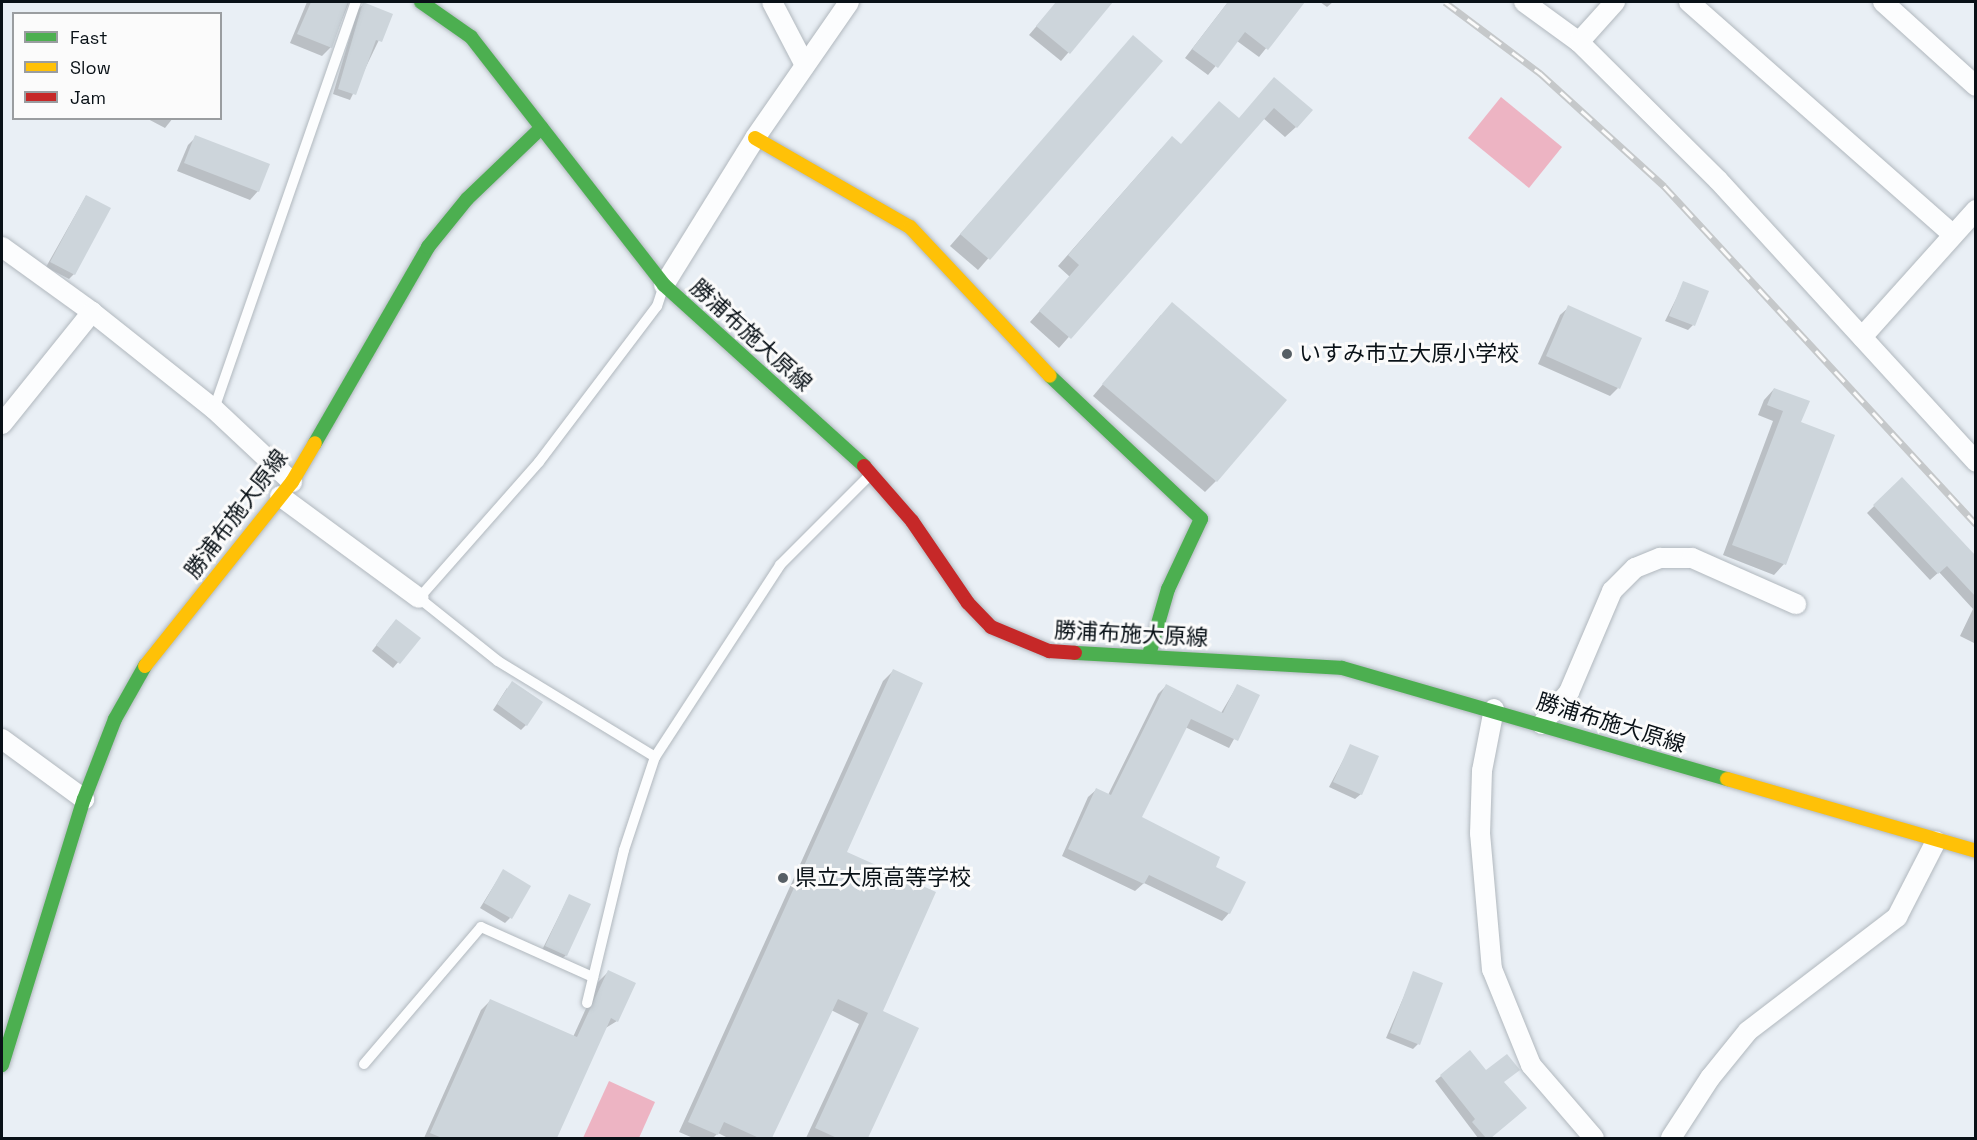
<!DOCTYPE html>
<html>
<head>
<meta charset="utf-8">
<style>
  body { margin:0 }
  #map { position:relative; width:1977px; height:1140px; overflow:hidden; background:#e9eff5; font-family:"Space Grotesk","Noto Sans JP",sans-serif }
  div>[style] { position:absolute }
  .water>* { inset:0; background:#edb4c3 }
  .shadow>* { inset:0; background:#0003 }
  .building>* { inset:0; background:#cdd5db }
  .roads { filter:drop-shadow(0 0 2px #b1b8be) drop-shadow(0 0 2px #b1b8be) }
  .lane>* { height:10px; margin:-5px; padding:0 5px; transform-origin:5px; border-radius:5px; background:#fcfdfe }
  .street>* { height:20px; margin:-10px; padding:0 10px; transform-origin:10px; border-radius:10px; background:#fcfdfe }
  .fast>* { height:14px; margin:-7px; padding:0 7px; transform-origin:7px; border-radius:7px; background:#4caf50 }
  .slow>* { height:14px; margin:-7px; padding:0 7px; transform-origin:7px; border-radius:7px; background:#ffc107 }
  .jam>* { height:14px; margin:-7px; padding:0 7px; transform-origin:7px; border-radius:7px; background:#c62828 }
  .rail>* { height:7px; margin-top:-3.5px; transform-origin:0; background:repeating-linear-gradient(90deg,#fbfbfb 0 14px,#c5c8ca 0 28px); box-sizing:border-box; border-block:2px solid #c5c8ca }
  .dots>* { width:16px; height:16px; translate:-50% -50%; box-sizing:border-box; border:3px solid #fbfbfb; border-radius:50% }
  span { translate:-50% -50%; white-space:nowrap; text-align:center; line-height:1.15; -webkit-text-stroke:6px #fbfbfb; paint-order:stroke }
  .street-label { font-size:22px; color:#091117 }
  .poi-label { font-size:22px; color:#091117 }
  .left { translate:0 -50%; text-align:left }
  .frame { position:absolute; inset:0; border:3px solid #091117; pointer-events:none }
  .legend { position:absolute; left:12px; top:12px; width:210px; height:108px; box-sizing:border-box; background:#fbfbfb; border:2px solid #9a9da0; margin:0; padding:8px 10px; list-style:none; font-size:18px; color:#091117 }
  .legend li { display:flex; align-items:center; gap:12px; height:30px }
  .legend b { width:30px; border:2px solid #9a9da0 }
</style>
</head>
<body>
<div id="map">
  <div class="water">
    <div style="clip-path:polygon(1501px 97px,1562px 147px,1529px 188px,1468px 138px)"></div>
    <div style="clip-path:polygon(609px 1081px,655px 1102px,639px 1138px,583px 1138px)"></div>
  </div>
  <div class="shadow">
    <div style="clip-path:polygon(307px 2px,349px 2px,331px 47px,322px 56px,290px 43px)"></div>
    <div style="clip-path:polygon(1057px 2px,1112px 2px,1061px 61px,1029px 35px)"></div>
    <div style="clip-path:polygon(1228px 2px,1303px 2px,1259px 57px,1237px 41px,1208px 75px,1185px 58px)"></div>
    <div style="clip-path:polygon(1320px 2px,1333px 2px,1327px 7px)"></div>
    <div style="clip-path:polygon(364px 4px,391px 15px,350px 100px,333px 94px,358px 9px)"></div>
    <div style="clip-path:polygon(1133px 37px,1161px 61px,978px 270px,950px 246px)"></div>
    <div style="clip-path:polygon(1275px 79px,1296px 127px,1285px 137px,1263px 118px,1059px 348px,1030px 322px,1070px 277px,1058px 266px,1161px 149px,1180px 146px,1238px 120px)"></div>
    <div style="clip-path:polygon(146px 118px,173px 118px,165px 128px)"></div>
    <div style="clip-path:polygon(196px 137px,258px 191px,250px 200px,177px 171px,188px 145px)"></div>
    <div style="clip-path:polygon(86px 196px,74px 274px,69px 279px,46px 267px)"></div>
    <div style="clip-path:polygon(1684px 283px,1693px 325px,1688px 330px,1665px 321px)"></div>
    <div style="clip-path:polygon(1569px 307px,1618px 388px,1610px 396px,1538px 364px,1560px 315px)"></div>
    <div style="clip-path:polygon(1161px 315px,1216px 481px,1205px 492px,1093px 396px)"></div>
    <div style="clip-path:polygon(1774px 389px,1800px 423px,1784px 564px,1774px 575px,1723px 555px,1773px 421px,1758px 415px,1764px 400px)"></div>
    <div style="clip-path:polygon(1902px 479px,1976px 559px,1976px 644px,1960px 636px,1973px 609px,1939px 572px,1930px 580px,1867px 513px)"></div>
    <div style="clip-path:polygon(391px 626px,418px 639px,393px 668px,372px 651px)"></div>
    <div style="clip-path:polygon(893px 671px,845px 852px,881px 1012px,917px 1029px,866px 1138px,806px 1138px,859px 1024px,831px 1010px,770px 1138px,728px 1138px,718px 1133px,713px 1138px,693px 1138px,679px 1132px,883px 681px)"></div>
    <div style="clip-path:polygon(1166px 686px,1221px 713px,1237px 686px,1258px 696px,1229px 748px,1185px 727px,1140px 817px,1229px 913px,1222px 921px,1144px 883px,1135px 891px,1062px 856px,1088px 797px,1096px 790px,1108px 795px,1158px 694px)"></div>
    <div style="clip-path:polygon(507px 688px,526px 725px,521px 730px,493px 710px)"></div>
    <div style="clip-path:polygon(1351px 745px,1361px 794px,1355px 799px,1329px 787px)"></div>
    <div style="clip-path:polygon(503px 871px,510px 918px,505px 923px,480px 908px)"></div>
    <div style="clip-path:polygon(569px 896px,566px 955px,560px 961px,541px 952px)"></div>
    <div style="clip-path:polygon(608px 972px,617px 1021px,604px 1029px,556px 1138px,424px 1138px,481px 1010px,490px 1001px,573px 1037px,598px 982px)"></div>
    <div style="clip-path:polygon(1414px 973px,1418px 1044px,1413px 1049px,1386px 1038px)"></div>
    <div style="clip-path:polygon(1470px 1052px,1486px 1073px,1503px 1083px,1519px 1113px,1490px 1138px,1478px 1138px,1435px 1081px)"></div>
  </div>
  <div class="building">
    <div style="clip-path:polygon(311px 2px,348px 2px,332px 48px,297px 34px)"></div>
    <div style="clip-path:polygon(363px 2px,393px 14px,382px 42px,376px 40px,356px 95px,338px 89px)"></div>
    <div style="clip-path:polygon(1056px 2px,1113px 2px,1070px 54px,1036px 26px)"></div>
    <div style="clip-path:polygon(1228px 2px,1305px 2px,1268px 50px,1245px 32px,1218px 68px,1192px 49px)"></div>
    <div style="clip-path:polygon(1133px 35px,1163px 61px,990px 260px,960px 234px)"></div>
    <div style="clip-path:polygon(1274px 77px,1313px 110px,1297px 128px,1274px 108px,1071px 339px,1039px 311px,1079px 265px,1068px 255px,1172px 136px,1181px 144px,1219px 101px,1239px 118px)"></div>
    <div style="clip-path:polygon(195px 135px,270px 164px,259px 192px,184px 163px)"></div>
    <div style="clip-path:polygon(86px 195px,111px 208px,75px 275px,50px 262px)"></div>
    <div style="clip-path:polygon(1683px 281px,1709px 291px,1695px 326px,1669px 316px)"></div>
    <div style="clip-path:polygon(1172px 302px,1287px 400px,1217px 482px,1102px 384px)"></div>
    <div style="clip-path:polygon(1568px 305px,1642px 338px,1620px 389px,1546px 356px)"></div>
    <div style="clip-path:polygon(1774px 388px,1810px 401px,1801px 422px,1835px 435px,1786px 565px,1732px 545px,1783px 411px,1767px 405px)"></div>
    <div style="clip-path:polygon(1902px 477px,1976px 556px,1976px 597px,1947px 566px,1938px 574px,1873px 505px)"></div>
    <div style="clip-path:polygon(396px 619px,421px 638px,400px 664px,376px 645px)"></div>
    <div style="clip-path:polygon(893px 669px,923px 683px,847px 852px,936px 892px,883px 1011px,919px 1028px,868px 1138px,837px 1138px,815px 1128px,868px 1013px,838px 999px,772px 1138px,759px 1138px,724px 1122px,718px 1135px,688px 1122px)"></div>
    <div style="clip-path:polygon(512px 681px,543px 702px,527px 726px,497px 704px)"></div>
    <div style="clip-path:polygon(1166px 684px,1223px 713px,1237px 684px,1260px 695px,1238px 741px,1191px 719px,1142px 817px,1220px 857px,1216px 867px,1246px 882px,1230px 914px,1149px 875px,1144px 884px,1068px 849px,1096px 788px,1111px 795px)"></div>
    <div style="clip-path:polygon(1350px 744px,1379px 756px,1362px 795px,1333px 782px)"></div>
    <div style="clip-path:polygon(503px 869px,531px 886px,512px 919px,484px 903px)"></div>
    <div style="clip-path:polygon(569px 894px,591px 904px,567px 956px,545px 946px)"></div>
    <div style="clip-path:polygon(608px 970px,636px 983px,618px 1022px,611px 1018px,557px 1138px,442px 1138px,430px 1133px,490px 999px,577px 1037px)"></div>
    <div style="clip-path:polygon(1413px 971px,1443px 983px,1420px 1045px,1390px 1033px)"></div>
    <div style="clip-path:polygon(1470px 1050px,1486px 1070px,1507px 1054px,1520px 1070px,1504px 1082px,1527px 1108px,1491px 1138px,1486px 1138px,1472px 1122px,1475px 1119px,1440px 1075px)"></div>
  </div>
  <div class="roads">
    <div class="lane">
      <div style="left:663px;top:288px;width:19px;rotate:108deg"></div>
      <div style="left:657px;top:306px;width:196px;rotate:127.1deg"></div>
      <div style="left:539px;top:462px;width:181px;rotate:131.4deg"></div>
      <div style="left:419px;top:598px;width:101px;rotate:38.6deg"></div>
      <div style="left:498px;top:661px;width:184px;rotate:31.4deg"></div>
      <div style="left:655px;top:757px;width:229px;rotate:-56.9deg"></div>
      <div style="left:780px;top:565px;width:129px;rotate:-45deg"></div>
      <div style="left:214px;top:409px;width:431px;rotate:-70.8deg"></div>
      <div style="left:587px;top:1003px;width:157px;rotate:-76.4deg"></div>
      <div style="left:624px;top:850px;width:98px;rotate:-71.6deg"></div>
      <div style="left:364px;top:1064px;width:180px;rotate:-49.5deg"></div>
      <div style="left:481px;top:927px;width:123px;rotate:24.1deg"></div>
    </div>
    <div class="street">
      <div style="left:772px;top:2px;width:71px;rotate:62.4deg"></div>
      <div style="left:1524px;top:2px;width:68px;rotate:36deg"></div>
      <div style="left:1579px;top:42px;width:196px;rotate:44.8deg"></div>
      <div style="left:1718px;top:180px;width:382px;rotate:47.5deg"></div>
      <div style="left:1689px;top:2px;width:352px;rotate:41.4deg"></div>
      <div style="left:1883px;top:2px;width:125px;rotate:42.1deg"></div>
      <div style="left:1579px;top:42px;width:54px;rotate:-48deg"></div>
      <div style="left:2px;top:247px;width:111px;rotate:35.8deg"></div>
      <div style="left:92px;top:312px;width:156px;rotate:38.5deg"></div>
      <div style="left:214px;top:409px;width:107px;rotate:43.1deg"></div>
      <div style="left:664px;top:285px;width:173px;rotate:-58.2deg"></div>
      <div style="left:755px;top:138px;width:165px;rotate:-55.3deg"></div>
      <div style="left:1862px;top:337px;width:171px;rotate:-48.1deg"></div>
      <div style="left:2px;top:424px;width:144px;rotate:-51.2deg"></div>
      <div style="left:280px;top:496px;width:172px;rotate:36.3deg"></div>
      <div style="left:1494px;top:709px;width:63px;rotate:101deg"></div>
      <div style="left:1482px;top:771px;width:62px;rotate:91.8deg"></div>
      <div style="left:1480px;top:833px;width:137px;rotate:85deg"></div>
      <div style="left:1492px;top:969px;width:104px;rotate:67.9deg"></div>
      <div style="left:1531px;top:1065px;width:96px;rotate:49.2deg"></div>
      <div style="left:1542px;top:724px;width:42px;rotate:-49.8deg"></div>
      <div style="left:1569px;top:692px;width:110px;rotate:-66.9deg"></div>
      <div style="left:1612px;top:591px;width:33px;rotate:-45deg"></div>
      <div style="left:1635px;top:568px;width:27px;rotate:-22deg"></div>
      <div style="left:1660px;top:558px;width:32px"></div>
      <div style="left:1692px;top:558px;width:114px;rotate:23.9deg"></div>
      <div style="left:2px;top:739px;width:102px;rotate:36.2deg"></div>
      <div style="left:1671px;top:1138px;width:72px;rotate:-57deg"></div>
      <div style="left:1710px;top:1078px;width:60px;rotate:-51deg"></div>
      <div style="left:1748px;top:1031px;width:188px;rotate:-37.4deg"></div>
      <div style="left:1897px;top:917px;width:85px;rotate:-62.8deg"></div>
    </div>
    <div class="fast">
      <div style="left:421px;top:2px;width:61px;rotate:35deg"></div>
      <div style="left:471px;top:37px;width:314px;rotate:52.1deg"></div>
      <div style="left:664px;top:285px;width:270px;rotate:42.1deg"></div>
      <div style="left:1050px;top:376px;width:208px;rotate:43.4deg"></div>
      <div style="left:1201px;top:519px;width:77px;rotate:115.2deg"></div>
      <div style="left:1168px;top:589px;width:69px;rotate:106.1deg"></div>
      <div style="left:315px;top:443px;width:226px;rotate:-60deg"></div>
      <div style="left:428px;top:247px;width:62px;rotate:-50.9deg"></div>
      <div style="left:467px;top:199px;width:103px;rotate:-43.8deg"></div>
      <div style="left:1075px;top:653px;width:267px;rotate:3.2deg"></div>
      <div style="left:1342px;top:668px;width:401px;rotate:16.1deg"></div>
      <div style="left:2px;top:1065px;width:278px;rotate:-72.9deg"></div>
      <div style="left:84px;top:799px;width:86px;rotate:-68.8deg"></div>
      <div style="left:115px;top:719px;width:61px;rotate:-60.5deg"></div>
    </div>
    <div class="slow">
      <div style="left:755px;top:138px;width:179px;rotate:29.9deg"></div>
      <div style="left:910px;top:227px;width:204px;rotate:46.8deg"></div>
      <div style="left:145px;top:666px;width:236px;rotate:-51.4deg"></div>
      <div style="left:292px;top:482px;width:45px;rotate:-59.5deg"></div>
      <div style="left:1727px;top:779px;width:259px;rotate:16.1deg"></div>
    </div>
    <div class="jam">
      <div style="left:864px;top:466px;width:73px;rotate:48.9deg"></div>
      <div style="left:912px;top:521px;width:99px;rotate:55.7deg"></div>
      <div style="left:968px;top:603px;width:33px;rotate:46deg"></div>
      <div style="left:991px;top:627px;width:63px;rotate:22.5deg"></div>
      <div style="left:1049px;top:651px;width:26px;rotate:4deg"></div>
    </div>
  </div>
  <div class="rail">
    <div style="left:1445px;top:2px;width:119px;rotate:36.8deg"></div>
    <div style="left:1540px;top:73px;width:168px;rotate:42.3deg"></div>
    <div style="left:1664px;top:186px;width:460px;rotate:47.3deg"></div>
  </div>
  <div class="dots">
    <div style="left:1287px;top:354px;background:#575f65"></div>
    <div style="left:783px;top:878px;background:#575f65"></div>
  </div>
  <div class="street-label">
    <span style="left:751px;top:335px;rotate:42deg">勝浦布施大原線</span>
    <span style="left:236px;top:514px;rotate:-53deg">勝浦布施大原線</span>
    <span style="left:1131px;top:634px;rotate:3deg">勝浦布施大原線</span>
    <span style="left:1611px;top:723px;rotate:17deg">勝浦布施大原線</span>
  </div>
  <div class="poi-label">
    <span class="left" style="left:1299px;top:354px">いすみ市立大原小学校</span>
    <span class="left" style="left:795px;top:878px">県立大原高等学校</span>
  </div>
  <div class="frame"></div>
  <ul class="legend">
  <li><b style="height:8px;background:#4caf50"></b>Fast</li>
  <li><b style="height:8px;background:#ffc107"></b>Slow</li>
  <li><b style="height:8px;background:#c62828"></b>Jam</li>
  </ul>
</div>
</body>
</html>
